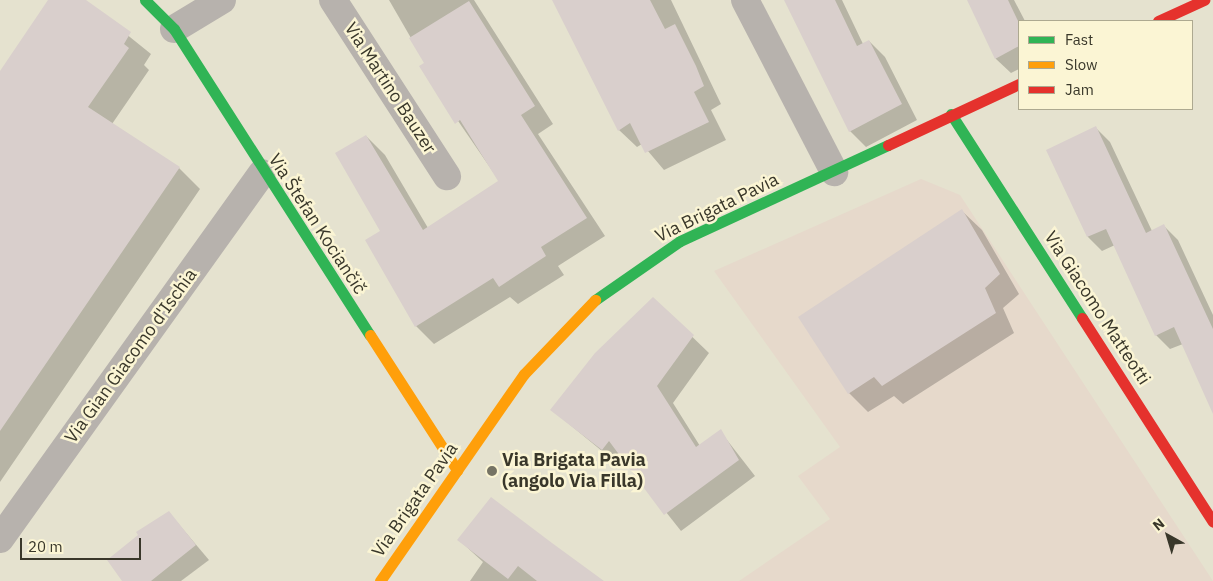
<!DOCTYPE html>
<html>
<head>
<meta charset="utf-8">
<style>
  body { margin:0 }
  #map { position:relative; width:1213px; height:581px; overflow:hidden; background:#e5e2cf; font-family:"IBM Plex Sans",sans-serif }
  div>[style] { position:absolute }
  .education>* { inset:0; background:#e6d9cb }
  .shadow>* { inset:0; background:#0003 }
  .building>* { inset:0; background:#d9cfcc }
  .street>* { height:28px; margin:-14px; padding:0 14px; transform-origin:14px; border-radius:14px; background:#b7b2ad }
  .fast>* { height:11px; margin:-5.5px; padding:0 5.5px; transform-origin:5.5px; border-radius:5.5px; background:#30b455 }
  .slow>* { height:11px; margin:-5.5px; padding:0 5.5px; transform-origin:5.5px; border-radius:5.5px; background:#ff9f0a }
  .jam>* { height:11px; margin:-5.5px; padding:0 5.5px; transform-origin:5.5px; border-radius:5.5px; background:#e5322d }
  .dots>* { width:14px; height:14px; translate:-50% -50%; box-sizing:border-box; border:2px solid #fbf5d4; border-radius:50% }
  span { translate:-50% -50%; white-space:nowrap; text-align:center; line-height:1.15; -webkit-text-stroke:5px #fbf5d4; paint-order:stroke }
  .street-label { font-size:18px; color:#39372a }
  .poi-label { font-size:18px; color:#39372a; font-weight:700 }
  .left { translate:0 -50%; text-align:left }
  .legend { position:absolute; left:1018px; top:20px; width:175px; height:90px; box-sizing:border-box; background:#fbf5d4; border:1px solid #ada990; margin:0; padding:6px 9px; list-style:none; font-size:15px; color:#39372a }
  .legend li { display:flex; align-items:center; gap:10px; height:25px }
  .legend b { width:25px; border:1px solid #ada990 }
  .north { position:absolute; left:1143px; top:511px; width:50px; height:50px; -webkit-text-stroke:4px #fbf5d4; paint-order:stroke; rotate:321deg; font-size:14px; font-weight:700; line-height:20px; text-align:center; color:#39372a }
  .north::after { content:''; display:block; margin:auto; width:18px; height:22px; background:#39372a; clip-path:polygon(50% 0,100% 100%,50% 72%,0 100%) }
  .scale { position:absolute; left:20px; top:538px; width:121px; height:22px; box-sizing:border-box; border:2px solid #39372a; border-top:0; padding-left:6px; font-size:15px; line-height:18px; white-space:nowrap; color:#39372a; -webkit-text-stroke:4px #fbf5d4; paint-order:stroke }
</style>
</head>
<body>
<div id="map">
  <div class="education">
    <div style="clip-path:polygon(921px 179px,960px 195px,1213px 581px,739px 581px,830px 519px,798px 476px,840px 447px,714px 271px)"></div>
  </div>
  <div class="shadow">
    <div style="clip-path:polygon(50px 0,84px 0,151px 54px,144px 65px,149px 70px,112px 124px,179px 168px,200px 189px,0 482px,0 74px)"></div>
    <div style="clip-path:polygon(389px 0,474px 0,553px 124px,538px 134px,605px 236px,558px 266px,564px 275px,518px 304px,510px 297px,434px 344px,416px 326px,382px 232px,366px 136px,385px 155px,428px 228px,500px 182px,421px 67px,426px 64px)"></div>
    <div style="clip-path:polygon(553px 0,671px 0,721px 104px,711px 110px,726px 140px,664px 170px,642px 144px,637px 147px,619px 130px)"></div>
    <div style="clip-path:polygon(786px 0,842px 0,863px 44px,869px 41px,885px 57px,917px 120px,866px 147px,850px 131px)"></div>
    <div style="clip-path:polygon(969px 0,1014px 0,1025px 21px,1019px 21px,1019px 69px,1011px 73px,996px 59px)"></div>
    <div style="clip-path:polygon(1096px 128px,1110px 142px,1152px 231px,1164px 226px,1178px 240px,1213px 315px,1213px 411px,1183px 344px,1170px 349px,1156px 335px,1115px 245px,1102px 251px,1088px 237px,1048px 150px)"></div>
    <div style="clip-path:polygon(962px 211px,982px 230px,1019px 294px,1003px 308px,1014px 333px,903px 404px,894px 396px,868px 412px,849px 393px)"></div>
    <div style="clip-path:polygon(653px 299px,709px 353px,673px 403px,700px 446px,720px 431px,755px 476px,681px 531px,624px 459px,619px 465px,552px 410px)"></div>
    <div style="clip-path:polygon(176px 521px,209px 560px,181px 581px,124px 581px)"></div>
    <div style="clip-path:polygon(459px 540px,601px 581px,470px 581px,483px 562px)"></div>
  </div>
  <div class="building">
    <div style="clip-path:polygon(48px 0,86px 0,131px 32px,124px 44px,129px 48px,88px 107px,180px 167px,0 431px,0 71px)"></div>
    <div style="clip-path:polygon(552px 0,650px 0,665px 29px,675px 24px,696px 66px,704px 86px,694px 92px,709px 122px,645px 153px,630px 123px,618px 131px)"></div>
    <div style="clip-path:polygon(784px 0,835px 0,857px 46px,869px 40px,902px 104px,849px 132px)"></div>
    <div style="clip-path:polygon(967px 0,1008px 0,1019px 23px,1019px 46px,995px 59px)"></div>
    <div style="clip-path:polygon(469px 1px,535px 106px,521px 115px,587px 218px,541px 247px,546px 256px,499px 287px,493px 278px,415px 327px,365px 240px,380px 231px,335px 153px,366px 135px,423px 230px,498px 181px,460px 120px,455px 124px,419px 66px,424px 63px,409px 38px)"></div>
    <div style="clip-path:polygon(1096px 126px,1146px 233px,1164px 224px,1213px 329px,1213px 414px,1174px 327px,1155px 336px,1106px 229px,1087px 237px,1046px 150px)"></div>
    <div style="clip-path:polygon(962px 209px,1000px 274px,985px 288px,996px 313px,882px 386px,874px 377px,848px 394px,798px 317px)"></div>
    <div style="clip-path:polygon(653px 297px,694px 335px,657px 386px,696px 447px,721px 429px,739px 460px,664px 515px,609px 441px,602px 450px,550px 410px,595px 353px)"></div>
    <div style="clip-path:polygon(491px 497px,552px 543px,604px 581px,537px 581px,518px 566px,508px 579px,457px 540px)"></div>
    <div style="clip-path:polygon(169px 511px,196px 545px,151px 581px,122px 581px,107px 560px,138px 535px,136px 532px)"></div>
  </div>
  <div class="street">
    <div style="left:333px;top:0;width:210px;rotate:57.1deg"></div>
    <div style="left:745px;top:0;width:194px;rotate:62.6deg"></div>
    <div style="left:174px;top:29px;width:56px;rotate:-31.1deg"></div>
    <div style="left:0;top:539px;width:450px;rotate:-54.4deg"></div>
  </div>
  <div class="fast">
    <div style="left:145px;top:0;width:41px;rotate:45deg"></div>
    <div style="left:174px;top:29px;width:363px;rotate:57.4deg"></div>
    <div style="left:951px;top:114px;width:242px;rotate:57.3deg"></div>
    <div style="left:595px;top:300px;width:103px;rotate:-34.8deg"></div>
    <div style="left:680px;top:241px;width:229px;rotate:-24.8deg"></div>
  </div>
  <div class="slow">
    <div style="left:370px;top:335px;width:161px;rotate:57.2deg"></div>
    <div style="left:380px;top:581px;width:252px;rotate:-55.2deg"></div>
    <div style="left:524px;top:374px;width:103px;rotate:-46.2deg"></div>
  </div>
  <div class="jam">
    <div style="left:1158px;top:21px;width:51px;rotate:-24.5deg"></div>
    <div style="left:888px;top:145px;width:145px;rotate:-25deg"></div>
    <div style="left:1082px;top:318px;width:242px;rotate:57.3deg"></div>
  </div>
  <div class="dots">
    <div style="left:492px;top:471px;background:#757364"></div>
  </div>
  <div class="street-label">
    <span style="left:390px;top:88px;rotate:57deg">Via Martino Bauzer</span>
    <span style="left:717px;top:208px;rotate:-26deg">Via Brigata Pavia</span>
    <span style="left:317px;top:224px;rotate:57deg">Via Štefan Kociančič</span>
    <span style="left:1097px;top:308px;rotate:57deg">Via Giacomo Matteotti</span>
    <span style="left:131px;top:356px;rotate:-54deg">Via Gian Giacomo d'Ischia</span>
    <span style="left:415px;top:500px;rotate:-55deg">Via Brigata Pavia</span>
  </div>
  <div class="poi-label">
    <span class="left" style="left:502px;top:471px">Via Brigata Pavia<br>(angolo Via Filla)</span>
  </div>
  <ul class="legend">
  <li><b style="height:6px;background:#30b455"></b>Fast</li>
  <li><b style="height:6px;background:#ff9f0a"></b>Slow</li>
  <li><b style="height:6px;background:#e5322d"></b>Jam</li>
  </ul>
  <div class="north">N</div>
  <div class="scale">20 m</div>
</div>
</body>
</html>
